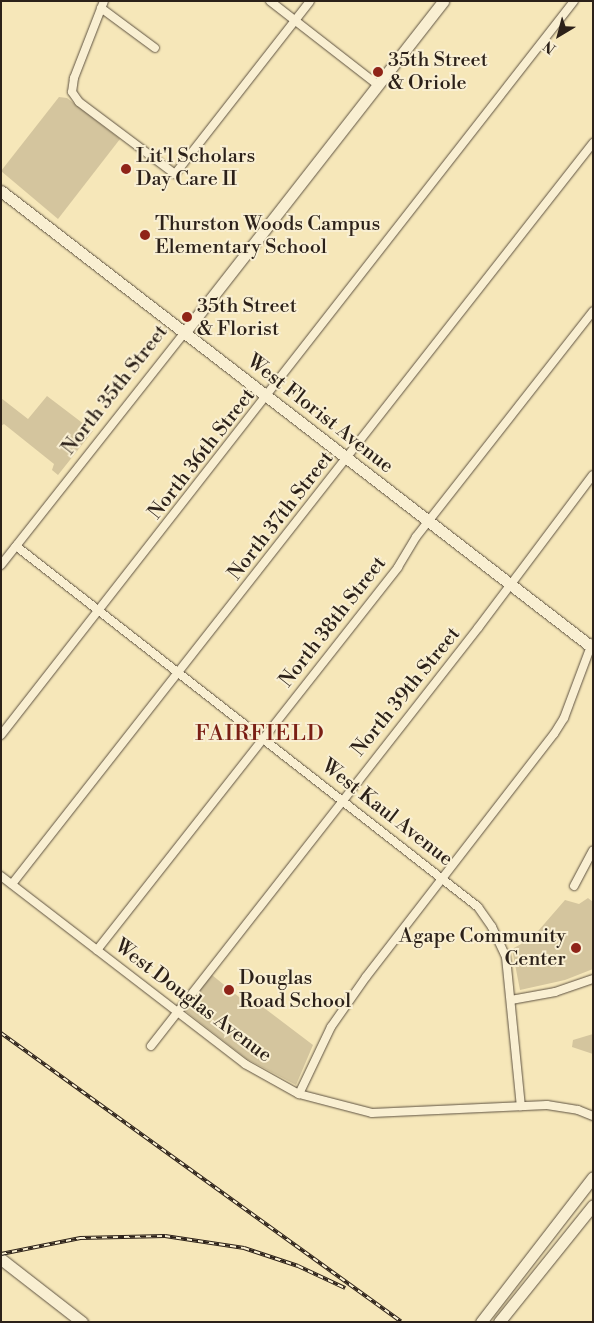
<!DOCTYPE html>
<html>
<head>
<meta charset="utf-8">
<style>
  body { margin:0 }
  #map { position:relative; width:594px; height:1323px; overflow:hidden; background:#f6e7b9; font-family:"Libre Bodoni",serif }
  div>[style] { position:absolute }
  .green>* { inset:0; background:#d4c59e }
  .roads { filter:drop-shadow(0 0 1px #5e5241) drop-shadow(0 0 1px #5e5241) }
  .street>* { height:8px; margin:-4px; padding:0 4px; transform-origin:4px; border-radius:4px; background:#f9efd2 }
  .secondary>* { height:11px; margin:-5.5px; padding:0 5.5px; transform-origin:5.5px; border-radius:5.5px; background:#f9efd2 }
  .rail>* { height:4px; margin-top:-2px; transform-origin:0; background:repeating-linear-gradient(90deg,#f9efd2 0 5.5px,#2c2119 0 11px); box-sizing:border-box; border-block:1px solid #2c2119 }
  .dots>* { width:14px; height:14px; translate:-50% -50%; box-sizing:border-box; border:2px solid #f9efd2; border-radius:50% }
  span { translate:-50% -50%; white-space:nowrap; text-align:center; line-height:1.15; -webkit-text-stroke:4px #f9efd2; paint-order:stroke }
  .poi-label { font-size:20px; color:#2c2119 }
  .left { translate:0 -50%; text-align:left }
  .right { translate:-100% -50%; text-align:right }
  .street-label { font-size:20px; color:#2c2119 }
  .quarter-label { font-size:22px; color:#7a1f14; letter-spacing:1px }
  .frame { position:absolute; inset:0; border:2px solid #2c2119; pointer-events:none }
  .north { position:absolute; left:534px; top:10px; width:50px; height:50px; -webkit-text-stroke:4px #f9efd2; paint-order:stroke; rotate:217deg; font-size:14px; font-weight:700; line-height:20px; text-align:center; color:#2c2119 }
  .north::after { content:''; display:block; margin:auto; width:18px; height:22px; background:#2c2119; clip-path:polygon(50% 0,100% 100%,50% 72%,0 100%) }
</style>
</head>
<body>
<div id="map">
  <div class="green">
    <div style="clip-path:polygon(59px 97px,67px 98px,120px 139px,58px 219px,1px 171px)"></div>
    <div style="clip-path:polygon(47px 396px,93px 431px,58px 475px,52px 470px,54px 464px,4px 424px,1px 426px,1px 398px,28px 419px)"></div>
    <div style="clip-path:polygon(588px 898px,593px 902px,593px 969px,565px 980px,520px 990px,512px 949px,532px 938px,565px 900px,579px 904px)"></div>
    <div style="clip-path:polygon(212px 975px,250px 1006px,255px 1001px,313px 1045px,296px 1085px,247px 1059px,184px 1010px)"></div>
    <div style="clip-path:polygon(593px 1034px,593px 1054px,572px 1047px,573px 1040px)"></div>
  </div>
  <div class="roads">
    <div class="street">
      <div style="left:104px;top:1px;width:83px;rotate:111.3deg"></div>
      <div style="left:74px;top:78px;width:14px;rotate:98deg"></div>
      <div style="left:72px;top:92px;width:12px;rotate:55deg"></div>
      <div style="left:79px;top:102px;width:120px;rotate:36.9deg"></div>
      <div style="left:175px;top:174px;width:219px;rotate:-52deg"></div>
      <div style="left:270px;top:1px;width:137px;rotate:37.9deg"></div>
      <div style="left:101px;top:8px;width:67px;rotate:36.5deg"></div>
      <div style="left:16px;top:546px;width:586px;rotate:38deg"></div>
      <div style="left:478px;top:907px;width:24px;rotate:55deg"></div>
      <div style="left:492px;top:927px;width:33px;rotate:65deg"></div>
      <div style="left:506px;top:957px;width:150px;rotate:84.3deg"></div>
      <div style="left:1px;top:565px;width:295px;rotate:-51.7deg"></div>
      <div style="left:1px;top:735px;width:931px;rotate:-52.02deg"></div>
      <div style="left:1px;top:876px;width:308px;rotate:37.6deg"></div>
      <div style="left:245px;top:1064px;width:62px;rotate:29.1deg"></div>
      <div style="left:299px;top:1094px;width:75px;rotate:14.6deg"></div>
      <div style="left:372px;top:1113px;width:175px;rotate:-2.6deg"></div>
      <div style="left:547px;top:1105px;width:31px;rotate:9deg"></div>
      <div style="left:578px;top:1110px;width:16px;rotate:22deg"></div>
      <div style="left:12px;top:884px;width:942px;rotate:-51.9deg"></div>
      <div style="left:574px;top:886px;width:40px;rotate:-62deg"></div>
      <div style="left:97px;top:950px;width:487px;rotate:-51.8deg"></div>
      <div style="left:398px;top:567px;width:35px;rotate:-59deg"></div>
      <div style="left:416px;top:537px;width:287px;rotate:-51.9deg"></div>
      <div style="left:511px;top:1000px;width:45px;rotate:-10.3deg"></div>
      <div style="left:555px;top:992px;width:40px;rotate:-18.9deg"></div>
      <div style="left:151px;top:1046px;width:531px;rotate:-51.96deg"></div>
      <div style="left:478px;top:628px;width:191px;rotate:-53.1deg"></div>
      <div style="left:299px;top:1094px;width:74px;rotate:-64.5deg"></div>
      <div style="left:331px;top:1027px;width:61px;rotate:-55deg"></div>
      <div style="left:366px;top:977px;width:307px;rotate:-52.3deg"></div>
      <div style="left:554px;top:734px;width:19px;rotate:-58deg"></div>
      <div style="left:564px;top:718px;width:80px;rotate:-69.5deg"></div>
    </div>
    <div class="secondary">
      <div style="left:1px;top:191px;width:748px;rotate:37.67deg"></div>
      <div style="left:184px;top:333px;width:421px;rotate:-52deg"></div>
      <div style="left:1px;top:1259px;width:103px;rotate:37.9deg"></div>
      <div style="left:481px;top:1322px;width:183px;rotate:-52.3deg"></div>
      <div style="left:499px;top:1322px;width:150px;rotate:-51.2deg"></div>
    </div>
  </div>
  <div class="rail">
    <div style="left:1px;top:1033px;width:493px;rotate:35.8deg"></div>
    <div style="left:1px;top:1254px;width:81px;rotate:-11.4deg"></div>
    <div style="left:80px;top:1238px;width:85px;rotate:-1.3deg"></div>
    <div style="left:165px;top:1236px;width:80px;rotate:8.6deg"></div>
    <div style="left:244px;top:1248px;width:57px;rotate:18.4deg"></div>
    <div style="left:298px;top:1266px;width:52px;rotate:25.1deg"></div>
  </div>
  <div class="dots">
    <div style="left:378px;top:72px;background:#8f2418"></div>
    <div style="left:126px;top:169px;background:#8f2418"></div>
    <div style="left:145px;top:235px;background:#8f2418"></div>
    <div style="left:187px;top:317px;background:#8f2418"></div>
    <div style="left:576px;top:948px;background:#8f2418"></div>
    <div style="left:229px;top:990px;background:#8f2418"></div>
  </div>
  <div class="poi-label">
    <span class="left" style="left:388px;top:72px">35th Street<br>&amp; Oriole</span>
    <span class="left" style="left:136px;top:168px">Lit'l Scholars<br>Day Care II</span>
    <span class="left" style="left:155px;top:236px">Thurston Woods Campus<br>Elementary School</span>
    <span class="left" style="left:197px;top:318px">35th Street<br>&amp; Florist</span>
    <span class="right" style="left:566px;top:948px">Agape Community<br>Center</span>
    <span class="left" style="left:239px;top:990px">Douglas<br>Road School</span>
  </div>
  <div class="street-label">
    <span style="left:115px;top:390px;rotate:-52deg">North 35th Street</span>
    <span style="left:320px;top:414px;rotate:38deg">West Florist Avenue</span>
    <span style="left:202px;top:454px;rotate:-52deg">North 36th Street</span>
    <span style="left:281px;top:516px;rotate:-52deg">North 37th Street</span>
    <span style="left:333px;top:622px;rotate:-52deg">North 38th Street</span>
    <span style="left:406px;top:692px;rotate:-51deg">North 39th Street</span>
    <span style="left:387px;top:813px;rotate:38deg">West Kaul Avenue</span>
    <span style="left:193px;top:1001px;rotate:37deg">West Douglas Avenue</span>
  </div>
  <div class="quarter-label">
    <span style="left:260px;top:734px">FAIRFIELD</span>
  </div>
  <div class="frame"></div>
  <div class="north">N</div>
</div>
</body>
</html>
